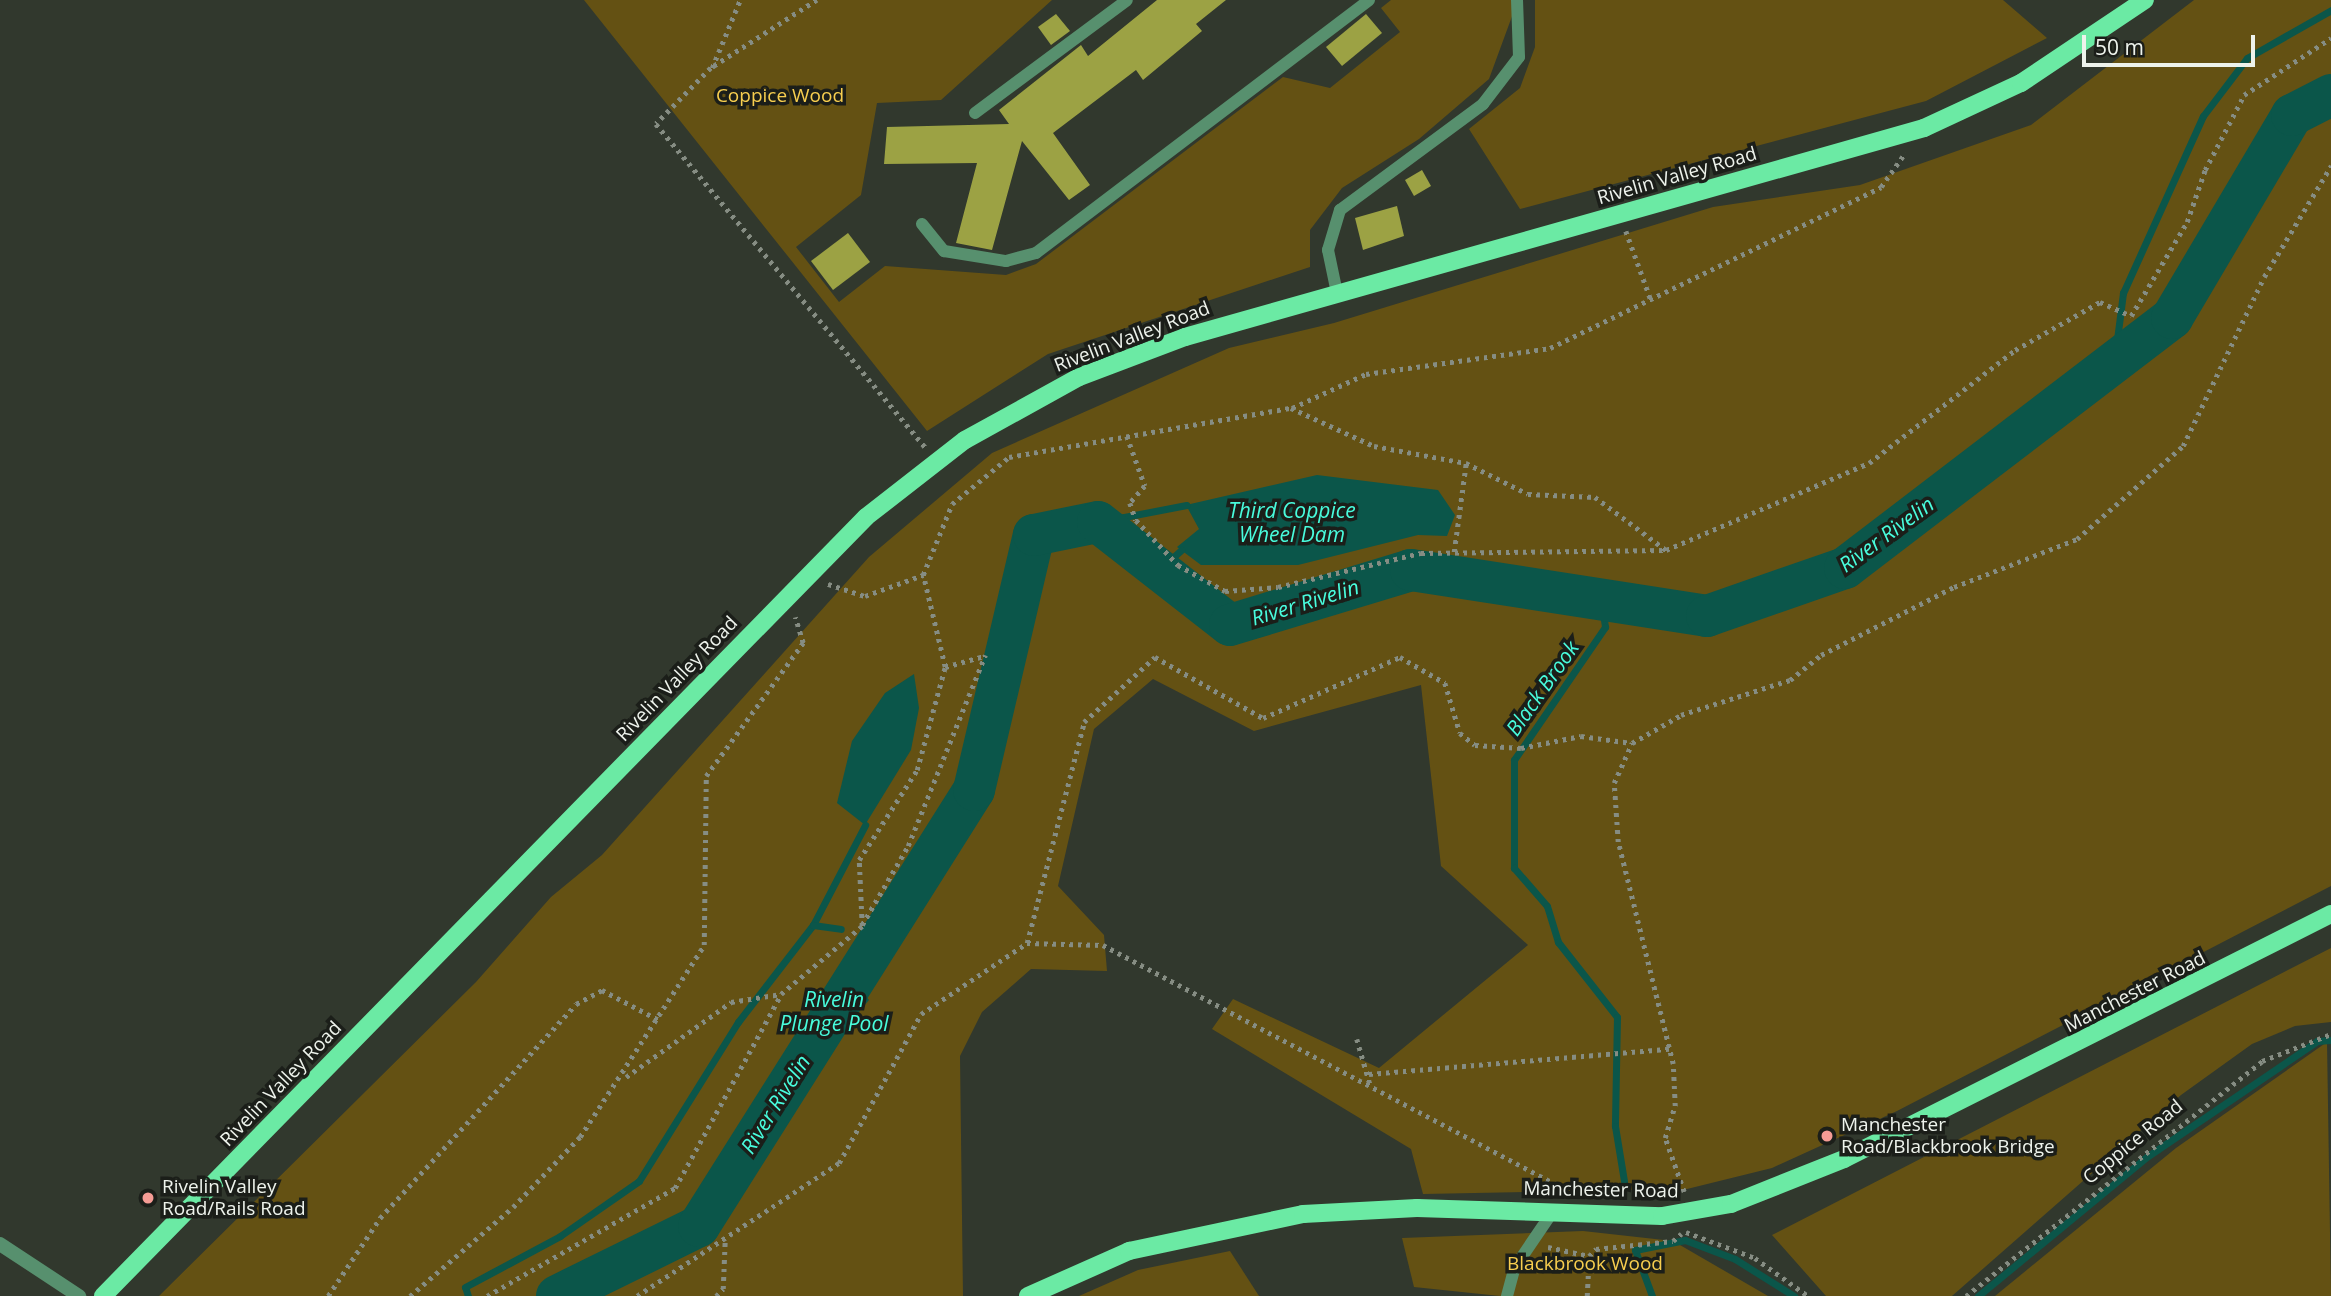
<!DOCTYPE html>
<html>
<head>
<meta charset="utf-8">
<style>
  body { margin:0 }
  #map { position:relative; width:2331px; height:1296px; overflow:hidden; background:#31382d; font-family:"Open Sans",sans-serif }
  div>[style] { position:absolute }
  .green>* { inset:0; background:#645113 }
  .water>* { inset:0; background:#0b564a }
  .stream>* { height:7px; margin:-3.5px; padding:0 3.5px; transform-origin:3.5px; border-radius:3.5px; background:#0b564a }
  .river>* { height:42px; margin:-21px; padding:0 21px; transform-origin:21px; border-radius:21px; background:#0b564a }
  .building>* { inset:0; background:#9ca244 }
  .path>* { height:4.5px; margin-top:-2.25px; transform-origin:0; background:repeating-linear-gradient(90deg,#868d83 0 3.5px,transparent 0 8.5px) }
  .lane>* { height:12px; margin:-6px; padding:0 6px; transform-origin:6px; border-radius:6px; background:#57906e }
  .street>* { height:14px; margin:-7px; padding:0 7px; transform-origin:7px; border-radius:7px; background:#57906e }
  .primary>* { height:18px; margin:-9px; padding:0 9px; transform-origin:9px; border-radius:9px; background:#6beaa4 }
  .dots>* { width:19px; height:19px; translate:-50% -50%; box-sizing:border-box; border:4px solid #1b1e19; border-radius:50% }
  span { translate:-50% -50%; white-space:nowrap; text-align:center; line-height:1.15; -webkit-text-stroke:7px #1b1e19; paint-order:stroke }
  .park-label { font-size:19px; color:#f7ce4f }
  .street-label { font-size:19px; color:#eef3ec }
  .poi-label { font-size:19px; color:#eef3ec }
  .left { translate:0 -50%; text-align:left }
  .water-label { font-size:21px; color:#48fcdd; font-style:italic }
  .scale { position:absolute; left:2082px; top:35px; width:173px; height:32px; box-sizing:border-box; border:4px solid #eef3ec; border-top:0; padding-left:9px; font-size:21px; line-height:24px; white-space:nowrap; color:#eef3ec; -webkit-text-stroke:5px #1b1e19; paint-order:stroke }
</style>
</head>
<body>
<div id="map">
  <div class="green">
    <div style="clip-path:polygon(584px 0,1052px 0,941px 100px,877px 103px,861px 195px,796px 247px,839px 302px,885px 266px,1006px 275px,1036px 264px,1283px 77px,1330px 88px,1400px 32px,1381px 8px,1391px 0,1518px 0,1489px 79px,1419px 139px,1342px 188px,1310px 230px,1310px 267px,1048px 354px,927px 431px)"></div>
    <div style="clip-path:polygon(1535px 0,2003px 0,2047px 38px,1926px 101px,1520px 209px,1469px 129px,1520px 88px,1535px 47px)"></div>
    <div style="clip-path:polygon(2194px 0,2331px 0,2331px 886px,1897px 1111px,1772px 1168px,1687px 1189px,1423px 1194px,1411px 1149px,1212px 1029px,1233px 999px,1379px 1068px,1528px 945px,1441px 866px,1421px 685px,1254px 731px,1153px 679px,1094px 729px,1058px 886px,1104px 935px,1107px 971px,1031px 969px,982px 1012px,960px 1056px,963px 1296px,159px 1296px,476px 982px,551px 897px,602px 855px,869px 557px,992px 453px,1229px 348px,1334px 323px,1713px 207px,1860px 185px,2031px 125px)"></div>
    <div style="clip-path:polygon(2331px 948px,2331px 1022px,2295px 1026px,2252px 1044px,2181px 1095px,1952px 1296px,1826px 1296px,1772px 1235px)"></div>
    <div style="clip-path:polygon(2327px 1042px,2331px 1296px,1995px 1296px,2176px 1148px)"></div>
    <div style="clip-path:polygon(1583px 1231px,1673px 1241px,1768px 1296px,1500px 1296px,1414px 1287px,1402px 1238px)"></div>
    <div style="clip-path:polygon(1230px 1251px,1259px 1296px,1079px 1296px,1138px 1270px)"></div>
  </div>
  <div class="water">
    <div style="clip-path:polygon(1317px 475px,1438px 490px,1455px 515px,1447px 536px,1418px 535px,1298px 565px,1201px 565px,1177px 547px,1199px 529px,1186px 505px)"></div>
    <div style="clip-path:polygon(914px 674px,919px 708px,911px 750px,865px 825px,837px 803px,852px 741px,885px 693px)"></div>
    <div style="clip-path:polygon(853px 981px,869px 1000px,835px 1040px,805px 1026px,816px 994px)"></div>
  </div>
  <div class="stream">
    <div style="left:2114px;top:363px;width:71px;rotate:-82.7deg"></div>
    <div style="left:2123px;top:293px;width:194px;rotate:-65.7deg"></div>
    <div style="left:2203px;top:116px;width:73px;rotate:-52.8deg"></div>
    <div style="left:2247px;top:58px;width:97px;rotate:-29.7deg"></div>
    <div style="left:1098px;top:522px;width:90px;rotate:-10.9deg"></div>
    <div style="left:1159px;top:570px;width:30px;rotate:-42deg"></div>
    <div style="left:1601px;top:601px;width:26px;rotate:81deg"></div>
    <div style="left:1605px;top:627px;width:161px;rotate:124.4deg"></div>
    <div style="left:1514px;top:760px;width:108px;rotate:90deg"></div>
    <div style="left:1514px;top:868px;width:50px;rotate:49deg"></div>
    <div style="left:1547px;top:906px;width:38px;rotate:73deg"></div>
    <div style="left:1558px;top:942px;width:95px;rotate:51.8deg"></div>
    <div style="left:1617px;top:1017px;width:109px;rotate:91.1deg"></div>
    <div style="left:1615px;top:1126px;width:56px;rotate:80.7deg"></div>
    <div style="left:813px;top:925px;width:113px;rotate:-62.5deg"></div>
    <div style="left:468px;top:1296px;width:9px;rotate:-108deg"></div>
    <div style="left:465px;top:1287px;width:108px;rotate:-28.2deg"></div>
    <div style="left:560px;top:1236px;width:96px;rotate:-34.8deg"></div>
    <div style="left:639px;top:1181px;width:187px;rotate:-58.1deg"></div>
    <div style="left:738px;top:1022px;width:123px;rotate:-52.3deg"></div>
    <div style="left:813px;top:925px;width:28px;rotate:8deg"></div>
    <div style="left:1652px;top:1296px;width:49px;rotate:-110.3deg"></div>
    <div style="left:1635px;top:1250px;width:51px;rotate:-11.3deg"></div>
    <div style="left:1685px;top:1240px;width:53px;rotate:20.8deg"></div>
    <div style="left:1735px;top:1259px;width:70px;rotate:32.1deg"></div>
    <div style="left:1978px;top:1296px;width:220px;rotate:-39.5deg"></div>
    <div style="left:2148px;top:1156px;width:204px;rotate:-34.2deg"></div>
    <div style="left:2317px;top:1041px;width:14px;rotate:-4deg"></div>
  </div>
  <div class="river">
    <div style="left:557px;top:1296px;width:158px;rotate:-26.2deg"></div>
    <div style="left:699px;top:1226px;width:515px;rotate:-57.76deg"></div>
    <div style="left:974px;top:790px;width:262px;rotate:-76.8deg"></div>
    <div style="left:1034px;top:535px;width:65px;rotate:-11.5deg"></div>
    <div style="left:1098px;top:522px;width:167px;rotate:38deg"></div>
    <div style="left:1230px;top:625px;width:189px;rotate:-16.9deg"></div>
    <div style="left:1411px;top:570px;width:300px;rotate:8.8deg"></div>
    <div style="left:1707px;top:616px;width:146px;rotate:-19.2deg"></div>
    <div style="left:1845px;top:568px;width:412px;rotate:-37.4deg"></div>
    <div style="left:2172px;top:318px;width:236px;rotate:-59.4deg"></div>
    <div style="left:2292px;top:115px;width:44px;rotate:-27.1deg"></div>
  </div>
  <div class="building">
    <div style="clip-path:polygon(1157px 0,1226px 0,1196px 24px,1202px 31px,1143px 80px,1136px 70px,1053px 133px,1090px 185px,1069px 200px,1022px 141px,992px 250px,956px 243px,977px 163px,884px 164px,887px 127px,1009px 124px,999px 110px,1081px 45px,1088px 56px)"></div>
    <div style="clip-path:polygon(1056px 14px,1070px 31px,1051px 45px,1038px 27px)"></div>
    <div style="clip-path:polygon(1366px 14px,1382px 33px,1342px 66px,1326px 47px)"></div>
    <div style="clip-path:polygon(1422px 170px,1431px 186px,1414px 196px,1405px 180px)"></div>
    <div style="clip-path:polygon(1397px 206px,1404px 236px,1363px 250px,1355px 218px)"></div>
    <div style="clip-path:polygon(848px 233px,870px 262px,833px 290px,811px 261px)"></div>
  </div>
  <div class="path">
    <div style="left:817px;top:0;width:126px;rotate:147.3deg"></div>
    <div style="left:711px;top:68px;width:78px;rotate:134.5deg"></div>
    <div style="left:656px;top:124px;width:422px;rotate:50.2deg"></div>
    <div style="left:712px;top:68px;width:74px;rotate:-67.6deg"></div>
    <div style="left:1626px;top:231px;width:73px;rotate:70.1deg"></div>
    <div style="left:1292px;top:408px;width:81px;rotate:-24.7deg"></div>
    <div style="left:1366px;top:374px;width:186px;rotate:-8deg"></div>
    <div style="left:1550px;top:348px;width:368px;rotate:-25.9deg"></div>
    <div style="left:1881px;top:187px;width:42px;rotate:-54.8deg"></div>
    <div style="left:1127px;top:436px;width:53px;rotate:70.2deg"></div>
    <div style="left:1145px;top:486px;width:23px;rotate:131deg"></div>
    <div style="left:1130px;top:503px;width:18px;rotate:71deg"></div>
    <div style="left:1136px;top:520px;width:62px;rotate:47deg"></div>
    <div style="left:1178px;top:565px;width:54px;rotate:29deg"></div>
    <div style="left:1225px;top:591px;width:53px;rotate:-4.3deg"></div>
    <div style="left:1278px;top:587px;width:147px;rotate:-13.4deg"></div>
    <div style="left:1421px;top:553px;width:244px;rotate:-0.7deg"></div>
    <div style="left:1454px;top:552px;width:90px;rotate:-82.3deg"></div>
    <div style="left:828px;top:584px;width:39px;rotate:18deg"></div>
    <div style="left:865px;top:596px;width:62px;rotate:-19.9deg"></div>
    <div style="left:945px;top:667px;width:41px;rotate:-15.8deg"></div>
    <div style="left:862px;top:925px;width:91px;rotate:-59.8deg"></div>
    <div style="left:908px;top:846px;width:206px;rotate:-68deg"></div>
    <div style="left:1027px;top:943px;width:228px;rotate:-75.5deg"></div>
    <div style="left:1084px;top:722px;width:96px;rotate:-42.5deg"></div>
    <div style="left:1155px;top:657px;width:124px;rotate:29.5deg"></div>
    <div style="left:1263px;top:718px;width:150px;rotate:-24deg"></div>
    <div style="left:1400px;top:657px;width:52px;rotate:30deg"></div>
    <div style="left:1445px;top:683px;width:52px;rotate:73.3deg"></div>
    <div style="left:1460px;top:733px;width:19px;rotate:39deg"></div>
    <div style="left:1475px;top:745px;width:46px;rotate:3.7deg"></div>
    <div style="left:1521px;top:748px;width:61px;rotate:-11.3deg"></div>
    <div style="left:1581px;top:736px;width:51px;rotate:7.8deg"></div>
    <div style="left:1357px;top:1039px;width:47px;rotate:73.9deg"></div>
    <div style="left:1369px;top:1074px;width:301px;rotate:-4.8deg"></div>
    <div style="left:626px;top:1077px;width:129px;rotate:-35.5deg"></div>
    <div style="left:731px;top:1002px;width:51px;rotate:-9.1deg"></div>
    <div style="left:1684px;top:1192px;width:57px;rotate:-109.4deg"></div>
    <div style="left:1665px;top:1138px;width:34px;rotate:-73deg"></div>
    <div style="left:1675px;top:1106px;width:42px;rotate:-92.7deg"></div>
    <div style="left:1673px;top:1064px;width:229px;rotate:-103.9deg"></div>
    <div style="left:1618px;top:842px;width:59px;rotate:-93.9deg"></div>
    <div style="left:1614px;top:783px;width:44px;rotate:-65.8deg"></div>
    <div style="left:1632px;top:743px;width:56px;rotate:-29.7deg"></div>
    <div style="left:1681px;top:715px;width:114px;rotate:-17.8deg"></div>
    <div style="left:1790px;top:680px;width:40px;rotate:-39deg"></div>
    <div style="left:1821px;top:655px;width:149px;rotate:-27.1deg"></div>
    <div style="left:1954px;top:587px;width:132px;rotate:-21.3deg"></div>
    <div style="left:2077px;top:539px;width:141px;rotate:-41.3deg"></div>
    <div style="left:2183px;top:446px;width:187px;rotate:-64.4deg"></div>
    <div style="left:2264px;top:277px;width:130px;rotate:-58.9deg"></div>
    <div style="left:1686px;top:1232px;width:74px;rotate:20.6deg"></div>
    <div style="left:1755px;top:1258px;width:65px;rotate:35.6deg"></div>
    <div style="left:1548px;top:1247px;width:42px;rotate:12.4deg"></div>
    <div style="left:328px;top:1296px;width:94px;rotate:-56.3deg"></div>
    <div style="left:380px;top:1218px;width:290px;rotate:-47.5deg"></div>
    <div style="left:576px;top:1004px;width:30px;rotate:-28deg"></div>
    <div style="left:602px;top:990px;width:64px;rotate:27.8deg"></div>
    <div style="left:410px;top:1296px;width:136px;rotate:-40.8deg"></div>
    <div style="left:513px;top:1207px;width:97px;rotate:-46.3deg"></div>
    <div style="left:580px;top:1137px;width:229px;rotate:-57.1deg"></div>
    <div style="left:704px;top:945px;width:169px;rotate:-89.3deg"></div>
    <div style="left:706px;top:776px;width:165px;rotate:-53.9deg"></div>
    <div style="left:803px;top:643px;width:27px;rotate:-107deg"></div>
    <div style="left:487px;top:1296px;width:217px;rotate:-29.9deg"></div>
    <div style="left:675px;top:1188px;width:221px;rotate:-61.3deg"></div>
    <div style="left:781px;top:994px;width:106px;rotate:-40deg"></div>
    <div style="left:862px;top:926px;width:66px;rotate:-92.6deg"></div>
    <div style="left:859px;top:860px;width:107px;rotate:-57.2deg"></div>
    <div style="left:917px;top:770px;width:107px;rotate:-74.8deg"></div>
    <div style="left:945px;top:667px;width:95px;rotate:-103.4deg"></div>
    <div style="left:923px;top:575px;width:77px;rotate:-67.8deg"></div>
    <div style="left:952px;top:504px;width:74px;rotate:-39.5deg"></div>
    <div style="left:1009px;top:457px;width:286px;rotate:-9.9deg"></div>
    <div style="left:1291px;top:408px;width:91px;rotate:24.6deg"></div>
    <div style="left:1374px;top:446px;width:94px;rotate:10.5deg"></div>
    <div style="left:1466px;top:463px;width:69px;rotate:26.6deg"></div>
    <div style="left:1528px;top:494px;width:67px;rotate:2.6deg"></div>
    <div style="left:1595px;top:497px;width:89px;rotate:36.7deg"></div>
    <div style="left:1666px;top:550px;width:221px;rotate:-23.2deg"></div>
    <div style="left:1869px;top:463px;width:185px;rotate:-37.7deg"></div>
    <div style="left:2015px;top:350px;width:98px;rotate:-29.5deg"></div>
    <div style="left:2100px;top:302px;width:34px;rotate:24deg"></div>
    <div style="left:2131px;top:316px;width:109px;rotate:-59.2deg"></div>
    <div style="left:2187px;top:222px;width:55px;rotate:-70.9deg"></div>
    <div style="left:2205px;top:170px;width:85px;rotate:-62.5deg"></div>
    <div style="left:2244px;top:95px;width:104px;rotate:-33.2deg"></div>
    <div style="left:637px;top:1296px;width:242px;rotate:-33.4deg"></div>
    <div style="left:839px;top:1163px;width:170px;rotate:-61.2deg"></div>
    <div style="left:921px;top:1014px;width:128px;rotate:-33.8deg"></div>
    <div style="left:1027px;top:943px;width:76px;rotate:1.5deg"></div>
    <div style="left:1103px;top:945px;width:520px;rotate:27.85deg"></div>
    <div style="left:1563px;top:1188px;width:7px;rotate:90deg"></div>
    <div style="left:716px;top:1296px;width:10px;rotate:-45deg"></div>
    <div style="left:723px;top:1289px;width:50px;rotate:-87.7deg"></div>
    <div style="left:1587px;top:1296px;width:40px;rotate:-87.1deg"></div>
    <div style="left:1589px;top:1256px;width:10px;rotate:-45deg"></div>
    <div style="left:1596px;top:1249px;width:77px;rotate:-5.9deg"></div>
    <div style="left:1673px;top:1241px;width:11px;rotate:-41deg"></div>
    <div style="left:1966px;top:1296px;width:378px;rotate:-38.4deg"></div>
    <div style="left:2262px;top:1061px;width:74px;rotate:-21.4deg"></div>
  </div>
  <div class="lane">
    <div style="left:975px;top:113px;width:189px;rotate:-36.6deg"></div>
    <div style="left:922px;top:224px;width:35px;rotate:51deg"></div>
    <div style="left:944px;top:251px;width:63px;rotate:9.2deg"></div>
    <div style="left:1006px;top:261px;width:31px;rotate:-15deg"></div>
    <div style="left:1036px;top:253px;width:418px;rotate:-37.2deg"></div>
    <div style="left:1337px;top:293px;width:44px;rotate:-101.8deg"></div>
    <div style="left:1328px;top:250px;width:42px;rotate:-73.3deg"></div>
    <div style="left:1340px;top:210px;width:178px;rotate:-36.5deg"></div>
    <div style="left:1483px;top:104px;width:59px;rotate:-52.5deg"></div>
    <div style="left:1519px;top:57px;width:57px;rotate:-92deg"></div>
    <div style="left:1507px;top:1296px;width:30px;rotate:-75deg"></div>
    <div style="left:1515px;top:1267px;width:68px;rotate:-55.8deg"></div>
  </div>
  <div class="street">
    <div style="left:0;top:1244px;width:95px;rotate:33.4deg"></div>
  </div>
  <div class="primary">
    <div style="left:103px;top:1296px;width:1090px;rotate:-45.59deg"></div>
    <div style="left:866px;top:517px;width:125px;rotate:-37.9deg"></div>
    <div style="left:965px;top:440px;width:130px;rotate:-28.9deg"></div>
    <div style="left:1079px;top:377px;width:113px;rotate:-20.7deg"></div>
    <div style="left:1185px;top:337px;width:768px;rotate:-15.79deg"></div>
    <div style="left:1924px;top:128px;width:107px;rotate:-24.9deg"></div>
    <div style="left:2021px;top:83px;width:149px;rotate:-33.8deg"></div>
    <div style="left:1028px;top:1296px;width:111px;rotate:-24deg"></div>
    <div style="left:1129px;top:1251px;width:178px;rotate:-12deg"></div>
    <div style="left:1303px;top:1214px;width:114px;rotate:-3deg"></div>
    <div style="left:1417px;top:1208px;width:245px;rotate:1.9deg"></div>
    <div style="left:1662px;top:1216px;width:70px;rotate:-9.9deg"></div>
    <div style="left:1731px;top:1204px;width:122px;rotate:-21.7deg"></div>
    <div style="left:1844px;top:1159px;width:545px;rotate:-26.71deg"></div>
  </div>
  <div class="dots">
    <div style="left:1827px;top:1136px;background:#f59c95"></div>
    <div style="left:148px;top:1198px;background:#f59c95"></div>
  </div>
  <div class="park-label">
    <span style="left:780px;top:96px">Coppice Wood</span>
    <span style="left:1585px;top:1264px">Blackbrook Wood</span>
  </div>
  <div class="street-label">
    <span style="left:1677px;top:176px;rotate:-16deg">Rivelin Valley Road</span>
    <span style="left:1132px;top:337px;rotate:-21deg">Rivelin Valley Road</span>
    <span style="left:677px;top:679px;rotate:-46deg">Rivelin Valley Road</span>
    <span style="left:2135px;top:992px;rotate:-27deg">Manchester Road</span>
    <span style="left:281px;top:1084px;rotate:-46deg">Rivelin Valley Road</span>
    <span style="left:2133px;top:1142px;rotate:-39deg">Coppice Road</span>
    <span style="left:1601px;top:1190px;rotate:1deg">Manchester Road</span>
  </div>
  <div class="poi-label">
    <span class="left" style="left:1841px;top:1136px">Manchester<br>Road/Blackbrook Bridge</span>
    <span class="left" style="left:162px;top:1198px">Rivelin Valley<br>Road/Rails Road</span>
  </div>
  <div class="water-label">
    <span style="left:1292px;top:522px">Third Coppice<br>Wheel Dam</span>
    <span style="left:1886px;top:534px;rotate:-36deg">River Rivelin</span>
    <span style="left:1305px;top:602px;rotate:-17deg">River Rivelin</span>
    <span style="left:1542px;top:688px;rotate:-55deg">Black Brook</span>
    <span style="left:834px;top:1011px">Rivelin<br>Plunge Pool</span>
    <span style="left:775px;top:1104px;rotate:-58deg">River Rivelin</span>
  </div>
  <div class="scale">50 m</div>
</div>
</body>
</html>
